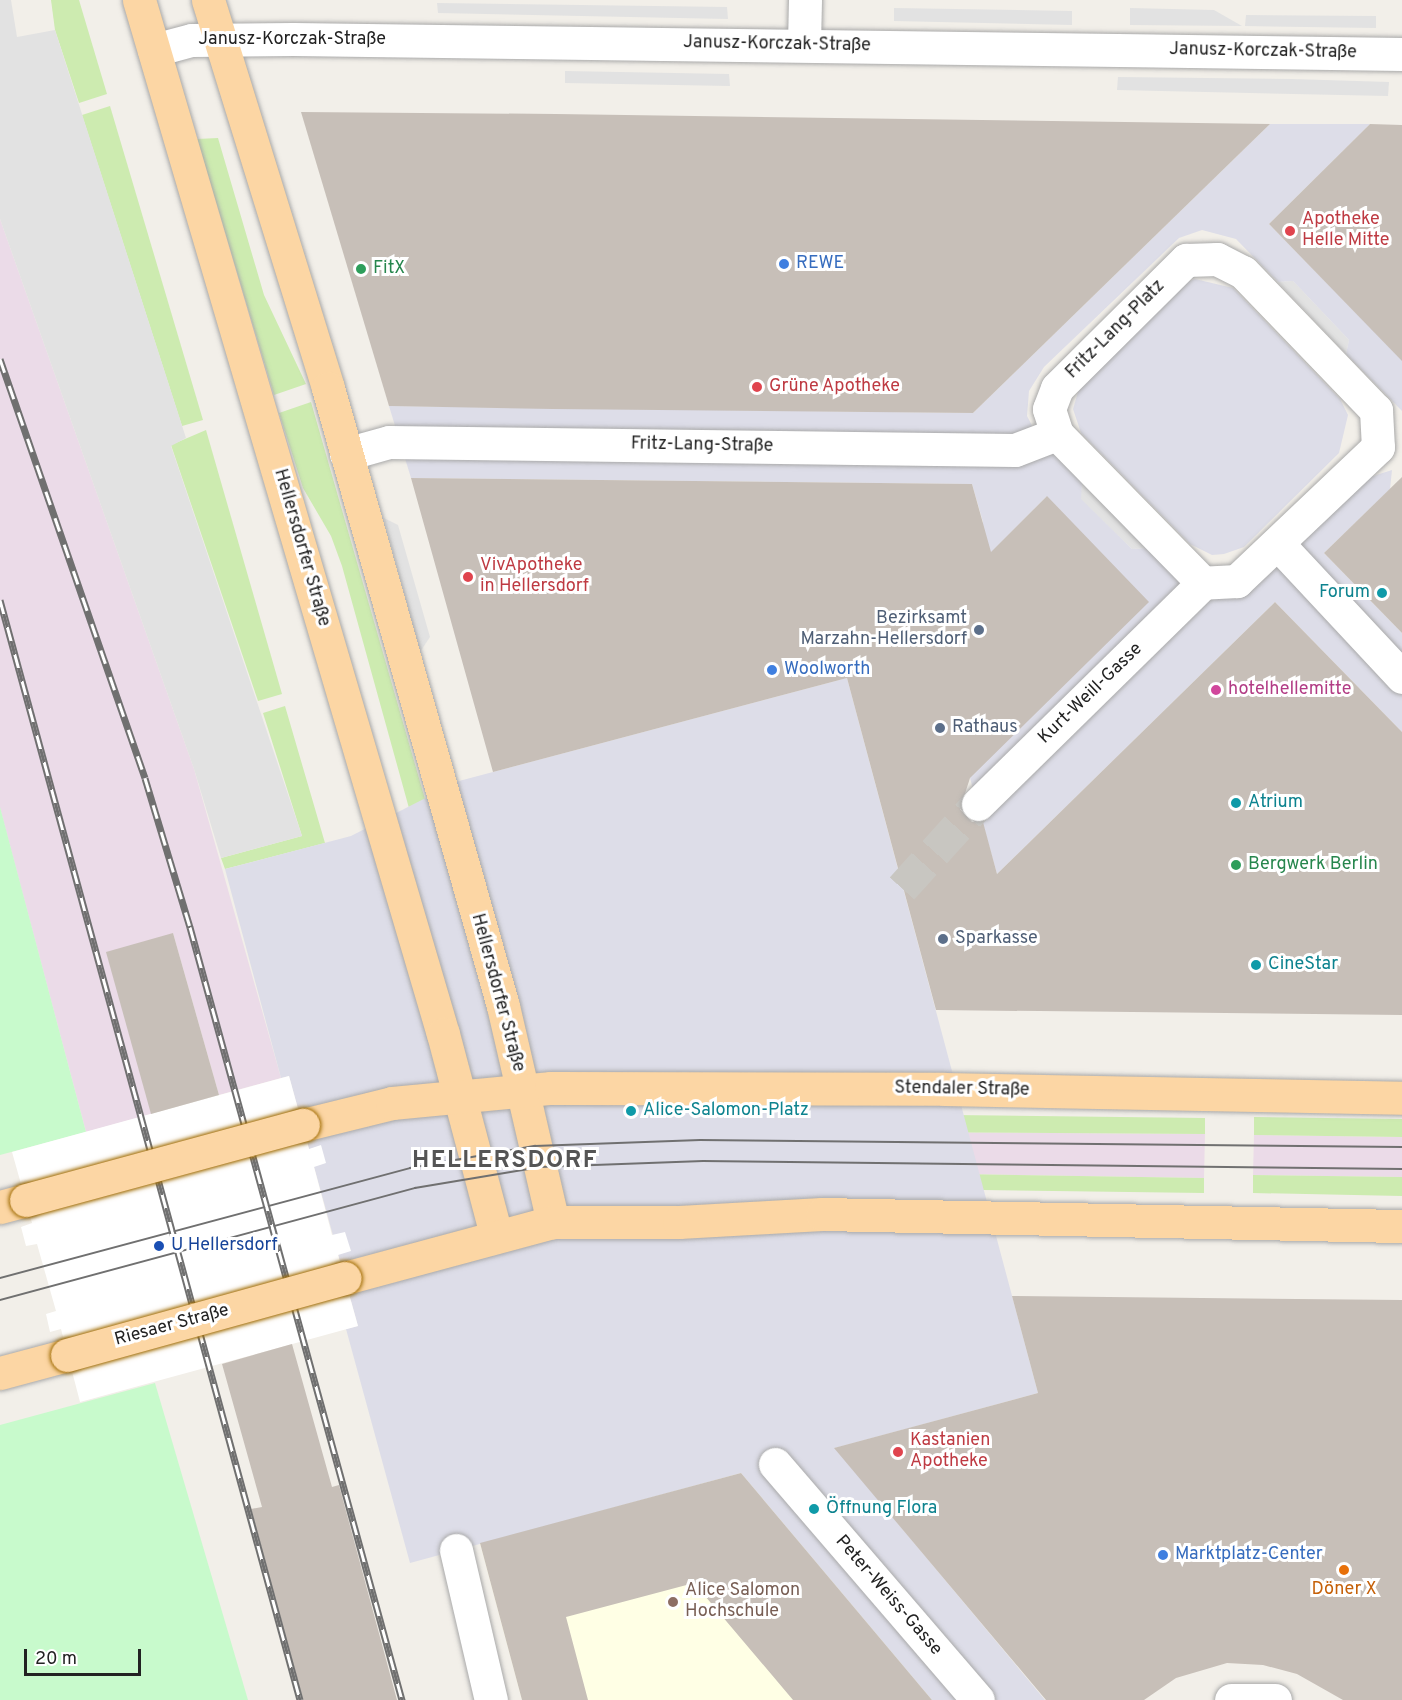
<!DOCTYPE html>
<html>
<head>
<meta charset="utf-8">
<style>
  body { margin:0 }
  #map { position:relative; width:1402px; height:1700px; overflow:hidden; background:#f2efe9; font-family:Overpass,sans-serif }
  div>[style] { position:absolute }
  .industrial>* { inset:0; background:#ebdbe8 }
  .education>* { inset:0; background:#ffffe5 }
  .grass>* { inset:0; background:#cdebb0 }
  .park>* { inset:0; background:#c8facc }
  .parking>* { inset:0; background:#e2e2e2 }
  .plaza>* { inset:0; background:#dddde8 }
  .pier>* { inset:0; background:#fff }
  .building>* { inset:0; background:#c7bfb8 }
  .minor-tunnel>* { height:33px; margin-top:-16.5px; transform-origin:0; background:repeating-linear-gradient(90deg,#c8c6c1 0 33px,transparent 0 49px) }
  .roads { filter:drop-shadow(0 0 2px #a9a9a9) drop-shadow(0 0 2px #a9a9a9) }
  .minor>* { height:33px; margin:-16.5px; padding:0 16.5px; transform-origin:16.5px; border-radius:16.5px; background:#fff }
  .major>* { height:33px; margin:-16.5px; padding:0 16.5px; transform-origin:16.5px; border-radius:16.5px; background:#fcd6a4 }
  .tram>* { height:1.5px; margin:-0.75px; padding:0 0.75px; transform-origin:0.75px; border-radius:0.75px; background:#707070 }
  .rail>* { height:7px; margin-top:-3.5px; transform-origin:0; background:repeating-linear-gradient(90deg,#fff 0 14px,#707070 0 28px); box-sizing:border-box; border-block:2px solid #707070 }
  .bridges { filter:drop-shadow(0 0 2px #a06b00) drop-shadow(0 0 2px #a06b00) }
  .major-bridge>* { height:33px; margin:-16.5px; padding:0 16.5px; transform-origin:16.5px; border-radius:16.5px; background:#fcd6a4 }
  .dots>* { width:16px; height:16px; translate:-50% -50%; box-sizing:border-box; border:3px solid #fff; border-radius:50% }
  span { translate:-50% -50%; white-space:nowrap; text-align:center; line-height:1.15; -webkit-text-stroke:6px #fff; paint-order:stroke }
  .street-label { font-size:18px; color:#222 }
  .health-label { font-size:18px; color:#be3a42 }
  .left { translate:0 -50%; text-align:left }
  .shop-label { font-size:18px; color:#366cbe }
  .leisure-label { font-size:18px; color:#27864d }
  .culture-label { font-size:18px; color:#0d838f }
  .right { translate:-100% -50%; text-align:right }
  .service-label { font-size:18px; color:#4e5e75 }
  .hotel-label { font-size:18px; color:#b23c85 }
  .transit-label { font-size:18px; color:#164399 }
  .food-label { font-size:18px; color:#c56008 }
  .education-label { font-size:18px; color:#785e54 }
  .district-label { font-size:24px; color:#555; font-weight:700; letter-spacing:1.5px }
  .scale { position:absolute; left:24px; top:1649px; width:117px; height:27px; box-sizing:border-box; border:3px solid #222; border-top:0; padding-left:8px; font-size:18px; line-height:21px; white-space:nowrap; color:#222; -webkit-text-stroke:4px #fff; paint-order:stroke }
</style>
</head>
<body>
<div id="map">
  <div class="industrial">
    <div style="clip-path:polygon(0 219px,194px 769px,281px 1078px,219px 1095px,173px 933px,151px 1114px,86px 1132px,0 808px)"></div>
    <div style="clip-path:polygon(876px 1132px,1205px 1134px,1204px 1178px,897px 1173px)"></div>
    <div style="clip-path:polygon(1254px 1135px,1402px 1137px,1402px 1177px,1253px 1175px)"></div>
  </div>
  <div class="education">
    <div style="clip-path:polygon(741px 1473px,932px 1700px,522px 1700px,480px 1543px)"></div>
  </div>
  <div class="grass">
    <div style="clip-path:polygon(51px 0,79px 0,107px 94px,79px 103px,55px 30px)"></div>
    <div style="clip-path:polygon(110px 106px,203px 420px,182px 426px,82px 115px)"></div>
    <div style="clip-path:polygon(218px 138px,264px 295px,306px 384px,274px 395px,197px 139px)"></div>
    <div style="clip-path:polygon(311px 402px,425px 799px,464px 1007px,342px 566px,331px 536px,303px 488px,279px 413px)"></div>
    <div style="clip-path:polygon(206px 430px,282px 694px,258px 701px,171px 445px)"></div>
    <div style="clip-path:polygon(285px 706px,325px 843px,225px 869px,221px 858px,302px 836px,263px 713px)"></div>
    <div style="clip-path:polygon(607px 1111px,1205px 1118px,1205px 1134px,876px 1132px)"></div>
    <div style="clip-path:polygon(1254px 1117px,1402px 1119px,1402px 1137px,1254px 1135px)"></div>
    <div style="clip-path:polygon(897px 1173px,1204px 1178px,1204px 1193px,914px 1189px)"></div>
    <div style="clip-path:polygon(1253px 1175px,1402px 1177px,1402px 1196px,1253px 1193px)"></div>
  </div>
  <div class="park">
    <div style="clip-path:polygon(0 807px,86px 1132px,0 1155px)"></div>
    <div style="clip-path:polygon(155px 1383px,248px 1700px,0 1700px,0 1425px)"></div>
  </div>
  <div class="parking">
    <div style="clip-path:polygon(0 0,11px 0,17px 37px,55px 30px,186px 438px,171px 446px,302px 836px,221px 858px,194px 769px,0 219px)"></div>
    <div style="clip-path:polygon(437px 3px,727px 7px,728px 19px,438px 13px)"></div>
    <div style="clip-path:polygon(894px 8px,1072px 11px,1072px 25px,894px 21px)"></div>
    <div style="clip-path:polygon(1130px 8px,1214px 10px,1242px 26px,1130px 25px)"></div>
    <div style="clip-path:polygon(1246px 15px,1376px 16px,1376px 28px,1245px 26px)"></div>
    <div style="clip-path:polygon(565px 71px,729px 74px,730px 86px,565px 83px)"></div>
    <div style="clip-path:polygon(1118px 77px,1292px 79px,1389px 82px,1388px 96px,1117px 90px)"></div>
    <div style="clip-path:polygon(1293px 281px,1349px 340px,1346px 354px,1278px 282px)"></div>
    <div style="clip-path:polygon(1082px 483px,1146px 548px,1132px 549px,1080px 499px)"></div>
    <div style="clip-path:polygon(384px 518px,398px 525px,430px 637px,420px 652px)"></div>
  </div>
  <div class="plaza">
    <div style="clip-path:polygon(1270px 124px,1370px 124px,1269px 224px,1399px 357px,1402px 355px,1402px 411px,1346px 354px,1349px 340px,1293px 281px,1278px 282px,1236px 239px,1202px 230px,1179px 238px,1044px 367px,1029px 391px,1027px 416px,1040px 441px,1082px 483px,1081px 499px,1132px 549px,1146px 548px,1204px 598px,1239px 596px,1361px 480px,1392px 470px,1390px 489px,1324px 553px,1402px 633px,1402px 732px,1275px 602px,997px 874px,970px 778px,1047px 496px,943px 601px,919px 583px,983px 522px,972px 484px,411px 478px,389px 406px,973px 413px)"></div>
    <div style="clip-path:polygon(1195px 279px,1233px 288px,1340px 399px,1348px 415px,1339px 453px,1244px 547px,1224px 554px,1212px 555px,1190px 544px,1081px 433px,1073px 409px,1081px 382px,1184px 283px)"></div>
    <div style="clip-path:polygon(847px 678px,1038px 1393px,835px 1448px,1045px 1700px,932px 1700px,741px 1473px,410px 1563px,346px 1329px,358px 1326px,289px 1076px,281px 1078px,225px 869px,351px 836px,459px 781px)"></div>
  </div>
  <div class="pier">
    <div style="clip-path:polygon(289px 1076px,309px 1149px,321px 1145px,326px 1163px,314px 1167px,332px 1235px,345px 1232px,351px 1251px,338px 1255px,358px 1326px,80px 1402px,61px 1329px,50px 1332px,46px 1314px,56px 1311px,37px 1244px,26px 1246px,21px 1227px,32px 1223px,12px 1152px)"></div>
  </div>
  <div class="building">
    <div style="clip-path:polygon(301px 112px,556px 114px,1270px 124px,973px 413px,553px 409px,389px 406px)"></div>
    <div style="clip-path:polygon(1370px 124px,1402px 125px,1402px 361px,1269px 224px)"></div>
    <div style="clip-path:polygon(1402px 477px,1402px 633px,1324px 553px)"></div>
    <div style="clip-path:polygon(411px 478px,972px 484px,991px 552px,1047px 496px,1149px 602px,970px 778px,960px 809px,972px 822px,983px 822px,997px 874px,1275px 602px,1402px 732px,1402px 1015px,936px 1010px,847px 678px,493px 772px)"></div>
    <div style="clip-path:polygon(173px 933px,219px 1095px,151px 1114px,106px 952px)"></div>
    <div style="clip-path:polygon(1012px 1296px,1402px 1300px,1402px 1700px,1343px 1700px,1297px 1674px,1263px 1665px,1227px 1663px,1176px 1678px,1144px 1700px,1046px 1700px,834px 1448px,1038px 1393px)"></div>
    <div style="clip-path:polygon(292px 1344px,332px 1487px,339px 1485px,397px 1700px,303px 1700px,251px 1509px,262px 1507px,222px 1364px)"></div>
    <div style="clip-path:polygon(741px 1473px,932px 1700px,793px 1700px,694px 1583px,566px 1617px,588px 1700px,522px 1700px,480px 1543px)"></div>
  </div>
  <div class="minor-tunnel">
    <div style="left:902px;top:888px;width:113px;rotate:-47.9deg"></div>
  </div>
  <div class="roads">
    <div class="minor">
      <div style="left:804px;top:44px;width:44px;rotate:-88.7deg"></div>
      <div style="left:154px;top:50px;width:39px;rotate:-15deg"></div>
      <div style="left:192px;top:40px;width:101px;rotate:-0.6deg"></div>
      <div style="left:293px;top:39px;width:1109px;rotate:0.77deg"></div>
      <div style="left:1217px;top:259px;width:29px;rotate:27deg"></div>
      <div style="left:1243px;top:272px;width:192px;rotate:46.1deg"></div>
      <div style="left:1376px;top:410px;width:37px;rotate:87deg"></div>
      <div style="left:1378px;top:447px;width:195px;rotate:136.5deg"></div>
      <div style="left:1237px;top:581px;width:34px;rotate:177deg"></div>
      <div style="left:1203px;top:583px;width:209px;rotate:-134.4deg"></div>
      <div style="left:1057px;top:434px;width:26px;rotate:-108deg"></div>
      <div style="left:1049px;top:409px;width:22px;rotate:-69deg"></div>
      <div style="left:1057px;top:388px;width:182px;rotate:-44.8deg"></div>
      <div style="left:1186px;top:260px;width:31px;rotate:-2deg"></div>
      <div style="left:346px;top:454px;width:45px;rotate:-15.6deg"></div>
      <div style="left:389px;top:442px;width:626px;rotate:0.73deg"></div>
      <div style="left:1015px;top:450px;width:45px;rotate:-20.9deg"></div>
      <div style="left:1278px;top:544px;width:182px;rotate:47deg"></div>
      <div style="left:978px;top:804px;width:315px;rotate:-44.5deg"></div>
      <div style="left:775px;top:1464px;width:311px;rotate:49.3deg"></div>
      <div style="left:456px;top:1550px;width:154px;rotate:76.9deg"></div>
      <div style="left:1231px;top:1700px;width:44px"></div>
    </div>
    <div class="major">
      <div style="left:139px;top:0;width:1078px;rotate:73.62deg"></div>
      <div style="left:443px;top:1034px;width:207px;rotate:75.2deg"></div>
      <div style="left:208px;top:0;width:406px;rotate:72.8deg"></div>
      <div style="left:328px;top:388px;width:642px;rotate:74.19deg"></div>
      <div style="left:503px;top:1006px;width:222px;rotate:77deg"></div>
      <div style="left:303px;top:1125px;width:92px;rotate:-13.9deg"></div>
      <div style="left:392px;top:1103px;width:160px;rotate:-5.4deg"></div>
      <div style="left:551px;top:1088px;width:393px;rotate:0.1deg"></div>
      <div style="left:944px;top:1089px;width:458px;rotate:1.1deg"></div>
      <div style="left:0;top:1207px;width:27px;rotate:-15deg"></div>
      <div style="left:345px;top:1278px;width:215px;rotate:-15.1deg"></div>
      <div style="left:553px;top:1222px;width:126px"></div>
      <div style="left:679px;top:1222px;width:143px;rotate:-3.2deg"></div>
      <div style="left:822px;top:1214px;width:580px;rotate:1.19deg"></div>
      <div style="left:0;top:1373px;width:69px;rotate:-15deg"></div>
    </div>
  </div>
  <div class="tram">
    <div style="left:0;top:1278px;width:424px;rotate:-15deg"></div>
    <div style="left:410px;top:1168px;width:127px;rotate:-10deg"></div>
    <div style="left:535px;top:1146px;width:165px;rotate:-2.1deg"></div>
    <div style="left:700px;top:1140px;width:702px;rotate:0.57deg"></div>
    <div style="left:0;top:1300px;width:430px;rotate:-15.1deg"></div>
    <div style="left:415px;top:1188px;width:127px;rotate:-9.5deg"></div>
    <div style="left:540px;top:1167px;width:163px;rotate:-2.1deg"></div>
    <div style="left:703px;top:1161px;width:699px;rotate:0.66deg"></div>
  </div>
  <div class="rail">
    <div style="left:0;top:359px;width:443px;rotate:70.9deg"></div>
    <div style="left:145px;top:778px;width:156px;rotate:73.2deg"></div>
    <div style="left:190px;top:927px;width:802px;rotate:74.66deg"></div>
    <div style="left:0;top:600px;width:1140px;rotate:74.74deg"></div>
  </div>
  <div class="bridges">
    <div class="major-bridge">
      <div style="left:26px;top:1200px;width:287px;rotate:-15.2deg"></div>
      <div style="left:67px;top:1355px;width:288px;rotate:-15.5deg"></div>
    </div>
  </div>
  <div class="dots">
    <div style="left:1290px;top:231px;background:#e0444e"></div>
    <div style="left:784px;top:264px;background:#3f7fe0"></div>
    <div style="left:361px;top:269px;background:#2e9e5b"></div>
    <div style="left:757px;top:387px;background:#e0444e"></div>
    <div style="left:468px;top:577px;background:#e0444e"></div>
    <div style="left:1382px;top:593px;background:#0f9aa8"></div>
    <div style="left:979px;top:630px;background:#5c6f8a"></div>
    <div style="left:772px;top:670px;background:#3f7fe0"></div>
    <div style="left:1216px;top:690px;background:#d1479c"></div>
    <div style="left:940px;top:728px;background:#5c6f8a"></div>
    <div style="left:1236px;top:803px;background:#0f9aa8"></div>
    <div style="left:1236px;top:865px;background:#2e9e5b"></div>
    <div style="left:943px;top:939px;background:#5c6f8a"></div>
    <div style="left:1256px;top:965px;background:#0f9aa8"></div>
    <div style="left:631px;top:1111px;background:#0f9aa8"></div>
    <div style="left:159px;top:1246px;background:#1a4fb4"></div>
    <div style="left:898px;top:1452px;background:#e0444e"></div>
    <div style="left:814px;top:1509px;background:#0f9aa8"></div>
    <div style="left:1163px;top:1555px;background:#3f7fe0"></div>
    <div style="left:1344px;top:1570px;background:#e8710a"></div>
    <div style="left:673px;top:1602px;background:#8d6e63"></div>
  </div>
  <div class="street-label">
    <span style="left:292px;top:40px">Janusz-Korczak-Straße</span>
    <span style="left:777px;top:45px;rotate:1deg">Janusz-Korczak-Straße</span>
    <span style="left:1263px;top:52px;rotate:1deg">Janusz-Korczak-Straße</span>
    <span style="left:1116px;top:330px;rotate:-45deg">Fritz-Lang-Platz</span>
    <span style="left:702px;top:446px;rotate:1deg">Fritz-Lang-Straße</span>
    <span style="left:301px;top:548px;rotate:74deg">Hellersdorfer Straße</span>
    <span style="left:1091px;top:694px;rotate:-44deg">Kurt-Weill-Gasse</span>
    <span style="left:497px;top:993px;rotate:75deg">Hellersdorfer Straße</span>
    <span style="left:962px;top:1090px;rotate:1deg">Stendaler Straße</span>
    <span style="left:172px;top:1326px;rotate:-15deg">Riesaer Straße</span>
    <span style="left:888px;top:1596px;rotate:49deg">Peter-Weiss-Gasse</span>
  </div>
  <div class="health-label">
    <span class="left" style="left:1302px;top:231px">Apotheke<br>Helle Mitte</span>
    <span class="left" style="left:769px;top:387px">Grüne Apotheke</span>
    <span class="left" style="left:480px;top:577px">VivApotheke<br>in Hellersdorf</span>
    <span class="left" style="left:910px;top:1452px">Kastanien<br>Apotheke</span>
  </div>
  <div class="shop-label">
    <span class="left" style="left:796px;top:264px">REWE</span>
    <span class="left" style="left:784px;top:670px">Woolworth</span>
    <span class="left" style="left:1175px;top:1555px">Marktplatz-Center</span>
  </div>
  <div class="leisure-label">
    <span class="left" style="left:373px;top:269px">FitX</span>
    <span class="left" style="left:1248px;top:865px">Bergwerk Berlin</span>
  </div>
  <div class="culture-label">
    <span class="right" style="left:1370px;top:593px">Forum</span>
    <span class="left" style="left:1248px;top:803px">Atrium</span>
    <span class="left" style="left:1268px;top:965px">CineStar</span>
    <span class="left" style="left:643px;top:1111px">Alice-Salomon-Platz</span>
    <span class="left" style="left:826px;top:1509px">Öffnung Flora</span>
  </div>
  <div class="service-label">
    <span class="right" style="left:967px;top:630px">Bezirksamt<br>Marzahn-Hellersdorf</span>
    <span class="left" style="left:952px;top:728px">Rathaus</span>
    <span class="left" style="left:955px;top:939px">Sparkasse</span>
  </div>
  <div class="hotel-label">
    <span class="left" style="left:1228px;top:690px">hotelhellemitte</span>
  </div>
  <div class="transit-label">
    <span class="left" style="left:171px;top:1246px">U Hellersdorf</span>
  </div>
  <div class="food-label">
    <span style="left:1344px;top:1590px">Döner X</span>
  </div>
  <div class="education-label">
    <span class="left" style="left:685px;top:1602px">Alice Salomon<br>Hochschule</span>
  </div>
  <div class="district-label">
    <span style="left:505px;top:1162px">HELLERSDORF</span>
  </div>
  <div class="scale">20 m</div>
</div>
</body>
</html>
